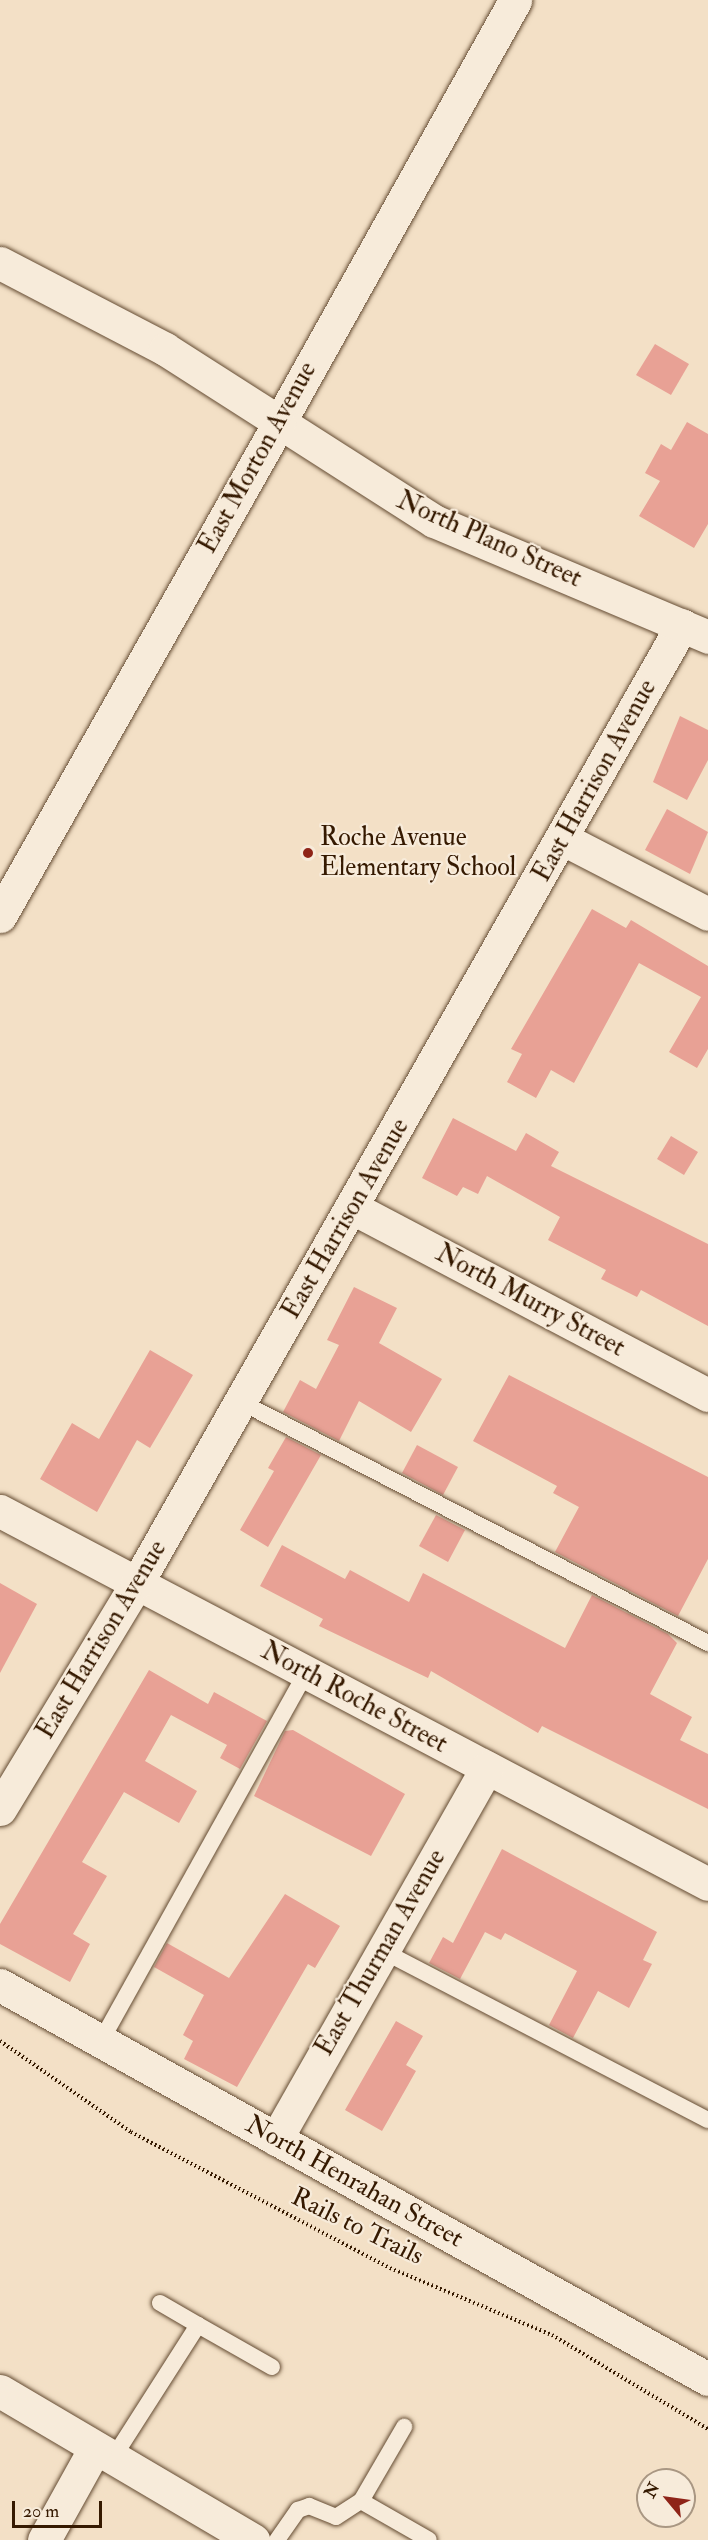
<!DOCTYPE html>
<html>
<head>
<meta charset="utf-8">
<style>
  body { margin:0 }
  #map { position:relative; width:708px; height:2540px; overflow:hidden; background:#f3e0c6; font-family:"IM FELL Double Pica",serif }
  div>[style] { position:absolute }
  .building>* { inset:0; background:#e8a195 }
  .path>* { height:4px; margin-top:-2px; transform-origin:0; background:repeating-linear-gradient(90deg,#351900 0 1.5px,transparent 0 4.5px) }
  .roads { filter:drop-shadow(0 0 2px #644b32) drop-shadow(0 0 2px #644b32) }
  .service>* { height:16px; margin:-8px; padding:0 8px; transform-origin:8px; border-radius:8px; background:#f7ebda }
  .minor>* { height:33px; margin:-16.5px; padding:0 16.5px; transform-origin:16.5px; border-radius:16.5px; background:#f7ebda }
  .tertiary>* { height:33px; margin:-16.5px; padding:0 16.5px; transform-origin:16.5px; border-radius:16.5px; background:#f7ebda }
  .secondary>* { height:33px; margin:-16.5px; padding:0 16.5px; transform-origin:16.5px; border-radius:16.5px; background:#f7ebda }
  .dots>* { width:16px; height:16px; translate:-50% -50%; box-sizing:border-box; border:3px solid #f7ebda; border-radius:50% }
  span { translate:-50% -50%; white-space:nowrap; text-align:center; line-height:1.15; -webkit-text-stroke:4.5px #f7ebda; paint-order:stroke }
  .street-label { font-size:26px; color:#351900 }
  .poi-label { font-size:26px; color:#351900 }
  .left { translate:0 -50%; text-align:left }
  .north { position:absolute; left:636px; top:2468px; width:60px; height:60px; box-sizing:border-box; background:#f7ebda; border:2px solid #a99783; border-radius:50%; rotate:299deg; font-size:16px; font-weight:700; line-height:24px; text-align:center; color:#351900 }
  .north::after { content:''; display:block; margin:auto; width:21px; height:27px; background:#8f2418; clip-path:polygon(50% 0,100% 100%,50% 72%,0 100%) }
  .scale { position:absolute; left:12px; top:2501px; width:90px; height:27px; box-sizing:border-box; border:3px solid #351900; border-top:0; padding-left:8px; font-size:18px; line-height:21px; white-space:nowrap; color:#351900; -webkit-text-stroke:4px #f7ebda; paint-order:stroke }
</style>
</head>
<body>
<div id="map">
  <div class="building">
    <div style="clip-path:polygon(655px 344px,689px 364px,671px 395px,636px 375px)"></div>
    <div style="clip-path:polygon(687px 422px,708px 434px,708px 524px,694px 548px,639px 516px,660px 481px,645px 473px,661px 444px,671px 450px)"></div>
    <div style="clip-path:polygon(680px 716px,708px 730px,708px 760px,687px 800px,653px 782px)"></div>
    <div style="clip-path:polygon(667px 809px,708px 832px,690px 874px,645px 850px)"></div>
    <div style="clip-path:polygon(592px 909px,626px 928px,631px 920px,708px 966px,708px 1049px,697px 1068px,669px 1052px,701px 997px,639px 963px,574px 1083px,551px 1070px,536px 1098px,507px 1082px,522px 1054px,511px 1049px)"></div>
    <div style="clip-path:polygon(453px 1118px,516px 1151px,526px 1133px,559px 1152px,551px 1166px,708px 1244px,708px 1326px,641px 1290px,637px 1297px,601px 1279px,606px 1270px,548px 1240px,560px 1217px,487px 1176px,478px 1194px,463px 1187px,457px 1196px,422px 1178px)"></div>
    <div style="clip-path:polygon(671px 1136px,698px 1152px,684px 1175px,657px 1159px)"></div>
    <div style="clip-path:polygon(354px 1287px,397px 1308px,379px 1343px,442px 1379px,411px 1432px,359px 1401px,339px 1441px,283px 1412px,300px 1380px,316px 1389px,339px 1345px,327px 1340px)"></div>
    <div style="clip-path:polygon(150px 1350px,193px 1375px,150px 1448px,137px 1440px,97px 1512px,40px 1479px,72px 1423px,99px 1439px)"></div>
    <div style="clip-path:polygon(509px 1375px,708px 1477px,708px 1559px,678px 1616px,555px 1552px,579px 1507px,553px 1493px,557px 1486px,473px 1441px)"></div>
    <div style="clip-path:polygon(286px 1437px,321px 1455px,268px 1547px,240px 1530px,274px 1471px,268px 1468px)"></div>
    <div style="clip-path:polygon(417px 1445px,458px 1467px,443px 1495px,402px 1473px)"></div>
    <div style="clip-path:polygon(436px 1515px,465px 1530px,448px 1562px,419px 1546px)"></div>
    <div style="clip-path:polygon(282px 1545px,345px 1579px,350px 1570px,409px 1602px,423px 1573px,565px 1648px,592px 1595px,668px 1634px,677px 1643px,650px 1694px,692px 1717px,680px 1740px,708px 1754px,708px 1809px,542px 1726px,538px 1733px,431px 1671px,428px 1678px,319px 1626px,323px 1619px,260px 1586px)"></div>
    <div style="clip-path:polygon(0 1583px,37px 1604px,0 1673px)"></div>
    <div style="clip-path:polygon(149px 1670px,208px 1704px,214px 1692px,267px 1721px,240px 1769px,220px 1758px,227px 1745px,171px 1715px,145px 1761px,197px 1791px,179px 1823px,124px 1792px,82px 1862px,107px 1876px,73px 1934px,90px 1944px,70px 1982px,0 1944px,0 1924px)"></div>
    <div style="clip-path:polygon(293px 1730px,405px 1794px,371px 1856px,254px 1796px,285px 1731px)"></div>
    <div style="clip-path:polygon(502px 1849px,657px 1932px,643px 1960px,652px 1964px,629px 2008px,598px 1991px,573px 2038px,549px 2025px,577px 1971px,505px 1933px,501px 1940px,485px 1932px,460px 1979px,429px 1963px,443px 1937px,453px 1943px)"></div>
    <div style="clip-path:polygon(285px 1894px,340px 1926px,315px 1968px,308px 1964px,237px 2087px,184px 2059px,193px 2041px,183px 2035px,204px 1995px,154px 1967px,167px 1943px,229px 1978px)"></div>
    <div style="clip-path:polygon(396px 2021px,423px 2036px,406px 2065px,416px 2071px,382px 2131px,345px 2110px)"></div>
  </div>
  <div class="path">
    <div style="left:0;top:2041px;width:160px;rotate:34.8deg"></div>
    <div style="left:131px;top:2132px;width:293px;rotate:27.7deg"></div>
    <div style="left:390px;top:2268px;width:175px;rotate:22.5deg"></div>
    <div style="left:552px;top:2335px;width:182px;rotate:31.1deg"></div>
  </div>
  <div class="roads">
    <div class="service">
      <div style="left:241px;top:1402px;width:526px;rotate:27.3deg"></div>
      <div style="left:383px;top:1951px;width:366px;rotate:27.5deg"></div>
      <div style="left:101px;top:2041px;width:422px;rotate:-60.9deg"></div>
      <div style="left:198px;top:2325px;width:85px;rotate:29.6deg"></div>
      <div style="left:113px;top:2458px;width:158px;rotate:-57.4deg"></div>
      <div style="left:198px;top:2325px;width:44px;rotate:-149.9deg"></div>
      <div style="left:361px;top:2501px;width:86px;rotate:-59.8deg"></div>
      <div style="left:277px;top:2540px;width:37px;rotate:-55deg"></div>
      <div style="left:298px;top:2510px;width:12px;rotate:-20deg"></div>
      <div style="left:309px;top:2506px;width:29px;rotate:22deg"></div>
      <div style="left:336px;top:2517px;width:30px;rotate:-33deg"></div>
      <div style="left:361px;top:2501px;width:78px;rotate:29.8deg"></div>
    </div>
    <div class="minor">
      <div style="left:563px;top:839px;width:163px;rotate:27.3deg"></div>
      <div style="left:353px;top:1208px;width:401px;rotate:27.8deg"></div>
      <div style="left:0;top:1511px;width:800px;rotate:27.78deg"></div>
      <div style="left:0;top:1809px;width:264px;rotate:-58.8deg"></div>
      <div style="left:137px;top:1583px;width:1102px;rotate:-60.36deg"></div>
      <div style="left:0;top:1985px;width:810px;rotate:29.1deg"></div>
      <div style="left:276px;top:2139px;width:427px;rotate:-60.4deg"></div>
      <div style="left:0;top:2391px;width:294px;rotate:30.5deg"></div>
      <div style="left:44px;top:2540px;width:105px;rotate:-61deg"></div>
    </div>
    <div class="tertiary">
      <div style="left:279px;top:423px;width:484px;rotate:-60.8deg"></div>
    </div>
    <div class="secondary">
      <div style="left:0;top:263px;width:186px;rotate:27.5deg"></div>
      <div style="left:165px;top:349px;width:319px;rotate:32.6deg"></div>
      <div style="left:434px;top:521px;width:298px;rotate:22.9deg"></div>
      <div style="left:0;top:916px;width:566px;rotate:-60.49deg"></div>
    </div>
  </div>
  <div class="dots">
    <div style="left:308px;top:853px;background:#8f2418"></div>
  </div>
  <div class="street-label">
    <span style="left:258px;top:458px;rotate:-61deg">East Morton Avenue</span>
    <span style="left:489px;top:540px;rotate:24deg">North Plano Street</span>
    <span style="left:595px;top:781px;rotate:-61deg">East Harrison Avenue</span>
    <span style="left:346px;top:1219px;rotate:-60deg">East Harrison Avenue</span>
    <span style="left:530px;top:1301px;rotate:28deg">North Murry Street</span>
    <span style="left:102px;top:1640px;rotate:-59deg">East Harrison Avenue</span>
    <span style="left:354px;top:1698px;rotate:28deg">North Roche Street</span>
    <span style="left:381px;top:1953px;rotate:-60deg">East Thurman Avenue</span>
    <span style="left:354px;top:2182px;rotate:29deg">North Henrahan Street</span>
    <span style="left:357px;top:2227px;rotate:26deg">Rails to Trails</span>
  </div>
  <div class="poi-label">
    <span class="left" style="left:320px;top:853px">Roche Avenue<br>Elementary School</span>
  </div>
  <div class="north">N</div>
  <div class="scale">20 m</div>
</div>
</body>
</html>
